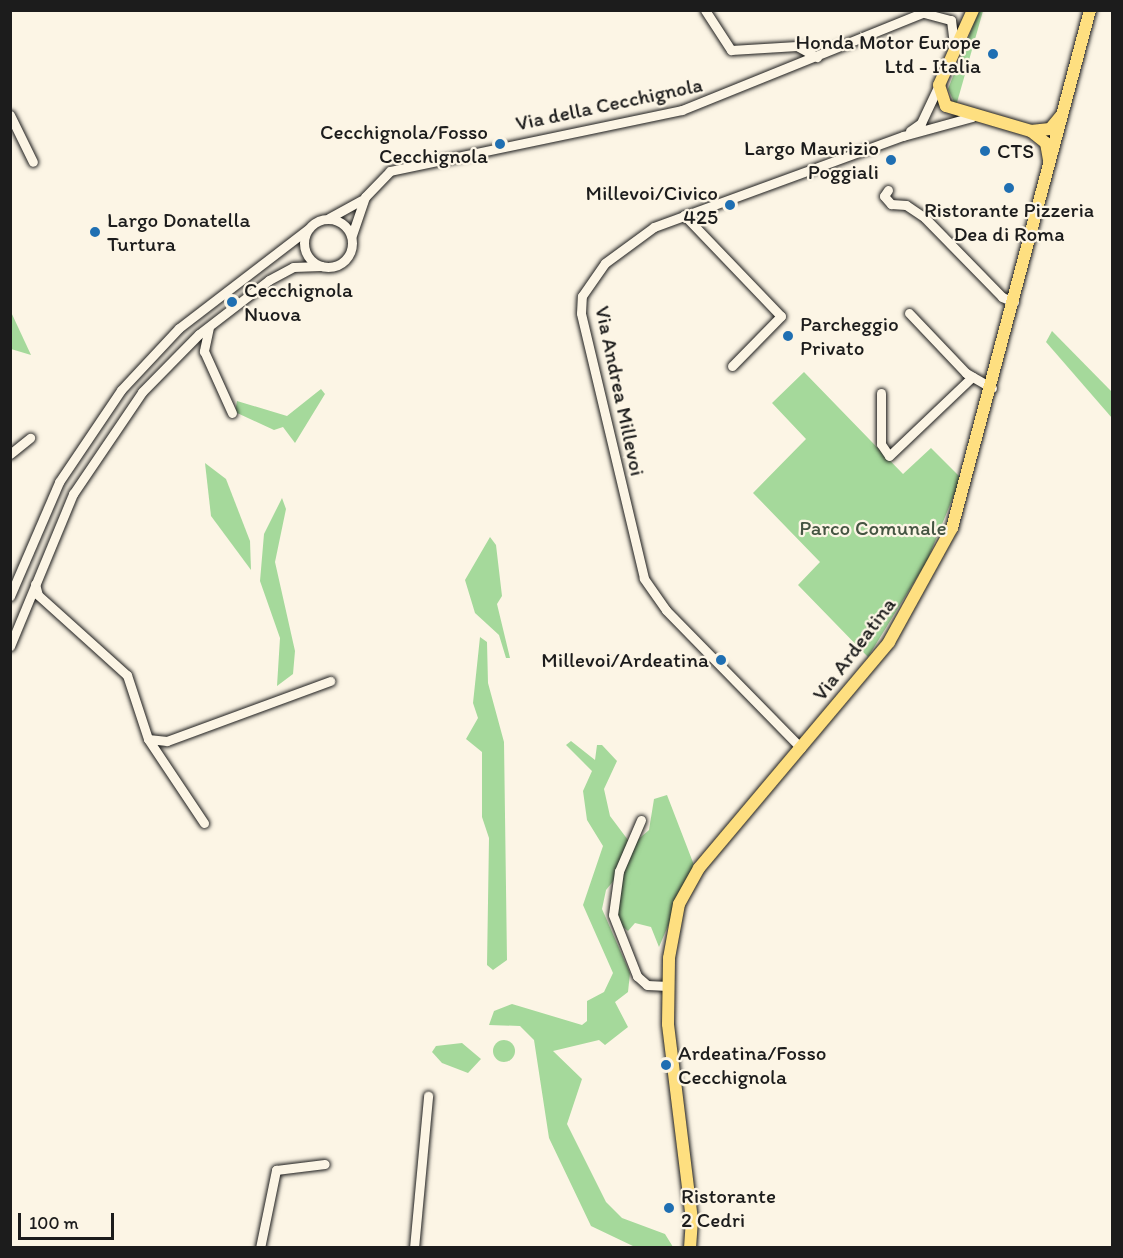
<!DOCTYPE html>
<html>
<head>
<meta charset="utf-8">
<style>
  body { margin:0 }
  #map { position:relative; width:1123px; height:1258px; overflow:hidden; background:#fcf5e5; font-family:Itim,sans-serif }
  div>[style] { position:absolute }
  .green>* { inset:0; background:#a5d99b }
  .round { border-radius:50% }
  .roads { filter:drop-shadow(0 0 2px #1c1c1c) drop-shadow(0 0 2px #1c1c1c) }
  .minor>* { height:9px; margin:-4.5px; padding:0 4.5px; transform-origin:4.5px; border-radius:4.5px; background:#fcf5e5 }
  .minor>.ring { margin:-4.5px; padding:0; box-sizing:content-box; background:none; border:9px solid #fcf5e5; border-radius:50% }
  .major>* { height:12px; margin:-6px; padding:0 6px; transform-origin:6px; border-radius:6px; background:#fedf80 }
  .dots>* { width:16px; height:16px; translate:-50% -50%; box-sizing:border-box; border:3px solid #fcf5e5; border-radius:50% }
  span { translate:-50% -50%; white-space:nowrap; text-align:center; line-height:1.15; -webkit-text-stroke:4.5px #fcf5e5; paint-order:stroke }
  .poi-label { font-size:21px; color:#1c1c1c }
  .right { translate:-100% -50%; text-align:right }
  .left { translate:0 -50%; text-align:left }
  .street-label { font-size:21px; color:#1c1c1c }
  .park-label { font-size:21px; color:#455542 }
  .frame { position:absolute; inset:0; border:12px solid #1c1c1c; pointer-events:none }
  .scale { position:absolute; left:18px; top:1213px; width:96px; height:27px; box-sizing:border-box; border:3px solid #1c1c1c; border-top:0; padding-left:8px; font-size:18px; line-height:21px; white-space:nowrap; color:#1c1c1c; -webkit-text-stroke:4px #fcf5e5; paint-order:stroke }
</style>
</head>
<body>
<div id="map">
  <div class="green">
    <div style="clip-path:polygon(979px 11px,983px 11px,956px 106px,948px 89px)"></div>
    <div style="clip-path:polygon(11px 312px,31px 355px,11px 349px)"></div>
    <div style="clip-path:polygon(1052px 331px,1112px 392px,1112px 418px,1046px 342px)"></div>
    <div style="clip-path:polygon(804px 372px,903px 474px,931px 448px,961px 478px,927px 561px,868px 657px,798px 585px,820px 562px,753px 493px,806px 439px,772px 403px)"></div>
    <div style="clip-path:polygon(321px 389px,325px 394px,295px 443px,283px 427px,274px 430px,235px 412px,237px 401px,287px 416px)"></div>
    <div style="clip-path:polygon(205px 463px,226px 479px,250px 541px,251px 570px,211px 516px)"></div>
    <div style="clip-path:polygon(282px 498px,286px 509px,275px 562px,295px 651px,293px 674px,277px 686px,280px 638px,260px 581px,264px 534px)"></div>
    <div style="clip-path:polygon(490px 537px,496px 545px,502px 596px,497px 604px,510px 658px,506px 658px,499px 635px,475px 613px,465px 580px)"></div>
    <div style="clip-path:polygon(480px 637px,487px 642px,488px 683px,504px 742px,507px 960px,493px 970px,487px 965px,489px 838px,482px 817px,482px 752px,466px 739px,478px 718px,473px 703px)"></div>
    <div style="clip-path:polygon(571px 741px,595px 760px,597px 745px,602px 745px,617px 761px,604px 789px,610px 816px,628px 840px,634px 843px,649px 830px,654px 799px,667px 795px,694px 865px,659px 947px,651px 927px,635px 923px,628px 931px,617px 922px,613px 906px,623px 880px,619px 874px,606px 890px,602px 909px,630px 973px,628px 992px,615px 1002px,628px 1027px,605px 1045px,599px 1040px,553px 1051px,582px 1079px,567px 1124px,606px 1202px,622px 1218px,665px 1234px,673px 1247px,635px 1247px,591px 1226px,549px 1138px,534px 1040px,520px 1026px,489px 1025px,494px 1011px,512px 1004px,582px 1025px,587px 1021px,587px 1001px,604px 992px,613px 973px,583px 905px,603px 846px,587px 820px,583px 791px,592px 771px,566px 745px)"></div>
    <div class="round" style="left:493px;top:1040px;width:22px;height:22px"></div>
    <div style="clip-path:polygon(462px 1043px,481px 1059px,468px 1073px,442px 1063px,432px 1052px,436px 1046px)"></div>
  </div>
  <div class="roads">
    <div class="minor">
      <div style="left:705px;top:10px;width:48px;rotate:57deg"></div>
      <div style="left:731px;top:50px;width:66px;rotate:-3.5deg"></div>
      <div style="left:797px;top:46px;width:23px;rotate:29deg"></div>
      <div style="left:924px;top:13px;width:28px;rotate:15deg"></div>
      <div style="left:951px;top:20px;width:25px;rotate:83deg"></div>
      <div style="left:10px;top:115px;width:52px;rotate:63.9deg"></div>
      <div style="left:910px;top:131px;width:14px;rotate:-36deg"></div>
      <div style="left:921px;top:123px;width:42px;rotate:-64.7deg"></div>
      <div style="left:888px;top:190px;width:7px;rotate:124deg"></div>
      <div style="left:884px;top:196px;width:11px;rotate:49deg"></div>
      <div style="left:891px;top:204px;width:15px;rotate:4deg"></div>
      <div style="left:906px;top:205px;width:23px;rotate:34deg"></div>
      <div style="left:925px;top:218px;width:110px;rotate:45.7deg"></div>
      <div style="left:1002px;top:297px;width:13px;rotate:23deg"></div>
      <div style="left:684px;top:215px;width:140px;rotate:46.2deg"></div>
      <div style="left:781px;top:316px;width:70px;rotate:134.4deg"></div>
      <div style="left:329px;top:218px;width:37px;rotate:-29deg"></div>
      <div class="ring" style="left:304px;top:219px;width:39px;height:39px"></div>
      <div style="left:352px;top:235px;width:40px;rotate:-71.1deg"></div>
      <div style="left:365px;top:197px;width:36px;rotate:-46deg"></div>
      <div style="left:390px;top:171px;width:298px;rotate:-11.8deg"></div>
      <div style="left:682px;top:110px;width:267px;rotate:-22deg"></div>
      <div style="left:909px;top:313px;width:83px;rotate:46.5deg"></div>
      <div style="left:966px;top:373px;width:30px;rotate:30deg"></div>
      <div style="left:209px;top:327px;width:25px;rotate:102deg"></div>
      <div style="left:204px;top:351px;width:68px;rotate:65.7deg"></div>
      <div style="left:881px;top:393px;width:51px;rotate:90deg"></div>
      <div style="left:881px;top:444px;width:14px;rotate:56deg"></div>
      <div style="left:889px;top:456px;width:115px;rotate:-43.6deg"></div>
      <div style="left:10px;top:454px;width:26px;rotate:-39deg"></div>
      <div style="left:35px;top:584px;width:11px;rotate:75deg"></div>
      <div style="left:38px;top:595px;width:120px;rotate:42deg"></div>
      <div style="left:127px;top:675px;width:67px;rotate:71.8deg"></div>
      <div style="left:148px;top:739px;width:101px;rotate:56.3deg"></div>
      <div style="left:10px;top:596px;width:124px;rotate:-66.7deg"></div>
      <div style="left:59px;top:482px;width:111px;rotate:-56deg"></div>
      <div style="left:121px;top:390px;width:85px;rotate:-46.9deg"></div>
      <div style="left:179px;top:328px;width:163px;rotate:-37.5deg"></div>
      <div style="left:10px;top:646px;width:165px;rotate:-67.5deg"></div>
      <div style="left:73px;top:494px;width:123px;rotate:-55.9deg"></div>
      <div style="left:142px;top:392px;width:81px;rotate:-45.5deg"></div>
      <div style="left:199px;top:334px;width:88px;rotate:-37.6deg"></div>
      <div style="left:269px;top:280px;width:27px;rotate:-28deg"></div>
      <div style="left:293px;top:267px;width:28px;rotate:-2deg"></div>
      <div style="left:148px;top:739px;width:19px;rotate:6deg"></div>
      <div style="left:167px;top:741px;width:174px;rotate:-20.2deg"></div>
      <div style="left:801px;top:748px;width:193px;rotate:-134.4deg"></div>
      <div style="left:666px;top:610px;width:39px;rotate:-125deg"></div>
      <div style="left:644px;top:578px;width:272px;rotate:-103.4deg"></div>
      <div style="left:581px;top:313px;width:17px;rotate:-87deg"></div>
      <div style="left:582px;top:296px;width:40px;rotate:-55.1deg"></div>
      <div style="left:605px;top:263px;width:61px;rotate:-36.3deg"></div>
      <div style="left:654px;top:227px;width:265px;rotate:-20.1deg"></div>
      <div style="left:903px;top:136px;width:72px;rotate:-15.4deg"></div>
      <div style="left:641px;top:820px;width:56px;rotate:113.3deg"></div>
      <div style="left:619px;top:871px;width:44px;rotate:97.8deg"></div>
      <div style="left:613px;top:915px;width:66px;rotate:68.5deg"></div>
      <div style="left:637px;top:976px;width:13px;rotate:42deg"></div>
      <div style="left:647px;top:985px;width:21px;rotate:3deg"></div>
      <div style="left:260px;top:1248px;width:80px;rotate:-78.4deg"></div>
      <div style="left:276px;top:1170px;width:49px;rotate:-7deg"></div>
      <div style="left:414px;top:1248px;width:153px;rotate:-84.7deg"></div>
    </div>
    <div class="major">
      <div style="left:973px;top:10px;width:82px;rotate:114.4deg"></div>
      <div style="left:939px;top:85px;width:22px;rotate:72deg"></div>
      <div style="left:946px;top:106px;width:89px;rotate:16.4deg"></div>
      <div style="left:1031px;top:131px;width:19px;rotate:-6deg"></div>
      <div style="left:1050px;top:129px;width:17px;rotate:-50deg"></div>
      <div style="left:1031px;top:131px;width:19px;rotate:39deg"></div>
      <div style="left:1046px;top:143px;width:17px;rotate:80deg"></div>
      <div style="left:690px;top:1248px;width:28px;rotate:-86deg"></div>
      <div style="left:692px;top:1220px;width:197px;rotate:-97deg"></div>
      <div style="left:668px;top:1024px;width:66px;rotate:-89.1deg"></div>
      <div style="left:669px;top:958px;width:55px;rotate:-79.5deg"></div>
      <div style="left:679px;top:904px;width:41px;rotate:-60.9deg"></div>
      <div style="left:699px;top:868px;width:295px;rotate:-49.9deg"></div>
      <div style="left:889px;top:642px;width:130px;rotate:-61.1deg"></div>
      <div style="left:952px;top:528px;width:536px;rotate:-75.08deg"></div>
    </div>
  </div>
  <div class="dots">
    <div style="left:993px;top:54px;background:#1f6fb2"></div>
    <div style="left:500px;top:144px;background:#1f6fb2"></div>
    <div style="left:985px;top:151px;background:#1f6fb2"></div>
    <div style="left:891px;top:160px;background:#1f6fb2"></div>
    <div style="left:1009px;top:188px;background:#1f6fb2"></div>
    <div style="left:730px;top:205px;background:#1f6fb2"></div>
    <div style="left:95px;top:232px;background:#1f6fb2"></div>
    <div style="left:232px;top:302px;background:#1f6fb2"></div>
    <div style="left:788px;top:336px;background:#1f6fb2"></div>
    <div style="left:721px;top:660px;background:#1f6fb2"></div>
    <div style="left:666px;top:1065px;background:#1f6fb2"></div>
    <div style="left:669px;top:1208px;background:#1f6fb2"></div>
  </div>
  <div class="poi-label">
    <span class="right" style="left:981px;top:54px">Honda Motor Europe<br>Ltd - Italia</span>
    <span class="right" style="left:488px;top:144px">Cecchignola/Fosso<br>Cecchignola</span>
    <span class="right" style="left:879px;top:160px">Largo Maurizio<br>Poggiali</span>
    <span class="left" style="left:997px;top:151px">CTS</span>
    <span class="right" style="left:718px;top:205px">Millevoi/Civico<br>425</span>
    <span style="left:1009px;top:222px">Ristorante Pizzeria<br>Dea di Roma</span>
    <span class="left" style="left:107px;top:232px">Largo Donatella<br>Turtura</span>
    <span class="left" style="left:244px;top:302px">Cecchignola<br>Nuova</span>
    <span class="left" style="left:800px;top:336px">Parcheggio<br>Privato</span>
    <span class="right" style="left:709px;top:660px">Millevoi/Ardeatina</span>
    <span class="left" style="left:678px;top:1065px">Ardeatina/Fosso<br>Cecchignola</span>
    <span class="left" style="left:681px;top:1208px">Ristorante<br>2 Cedri</span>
  </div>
  <div class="street-label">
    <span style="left:609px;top:104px;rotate:-12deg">Via della Cecchignola</span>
    <span style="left:620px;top:391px;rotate:78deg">Via Andrea Millevoi</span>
    <span style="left:854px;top:649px;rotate:-53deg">Via Ardeatina</span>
  </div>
  <div class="park-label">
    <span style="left:873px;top:528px">Parco Comunale</span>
  </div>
  <div class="frame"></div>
  <div class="scale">100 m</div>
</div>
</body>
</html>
